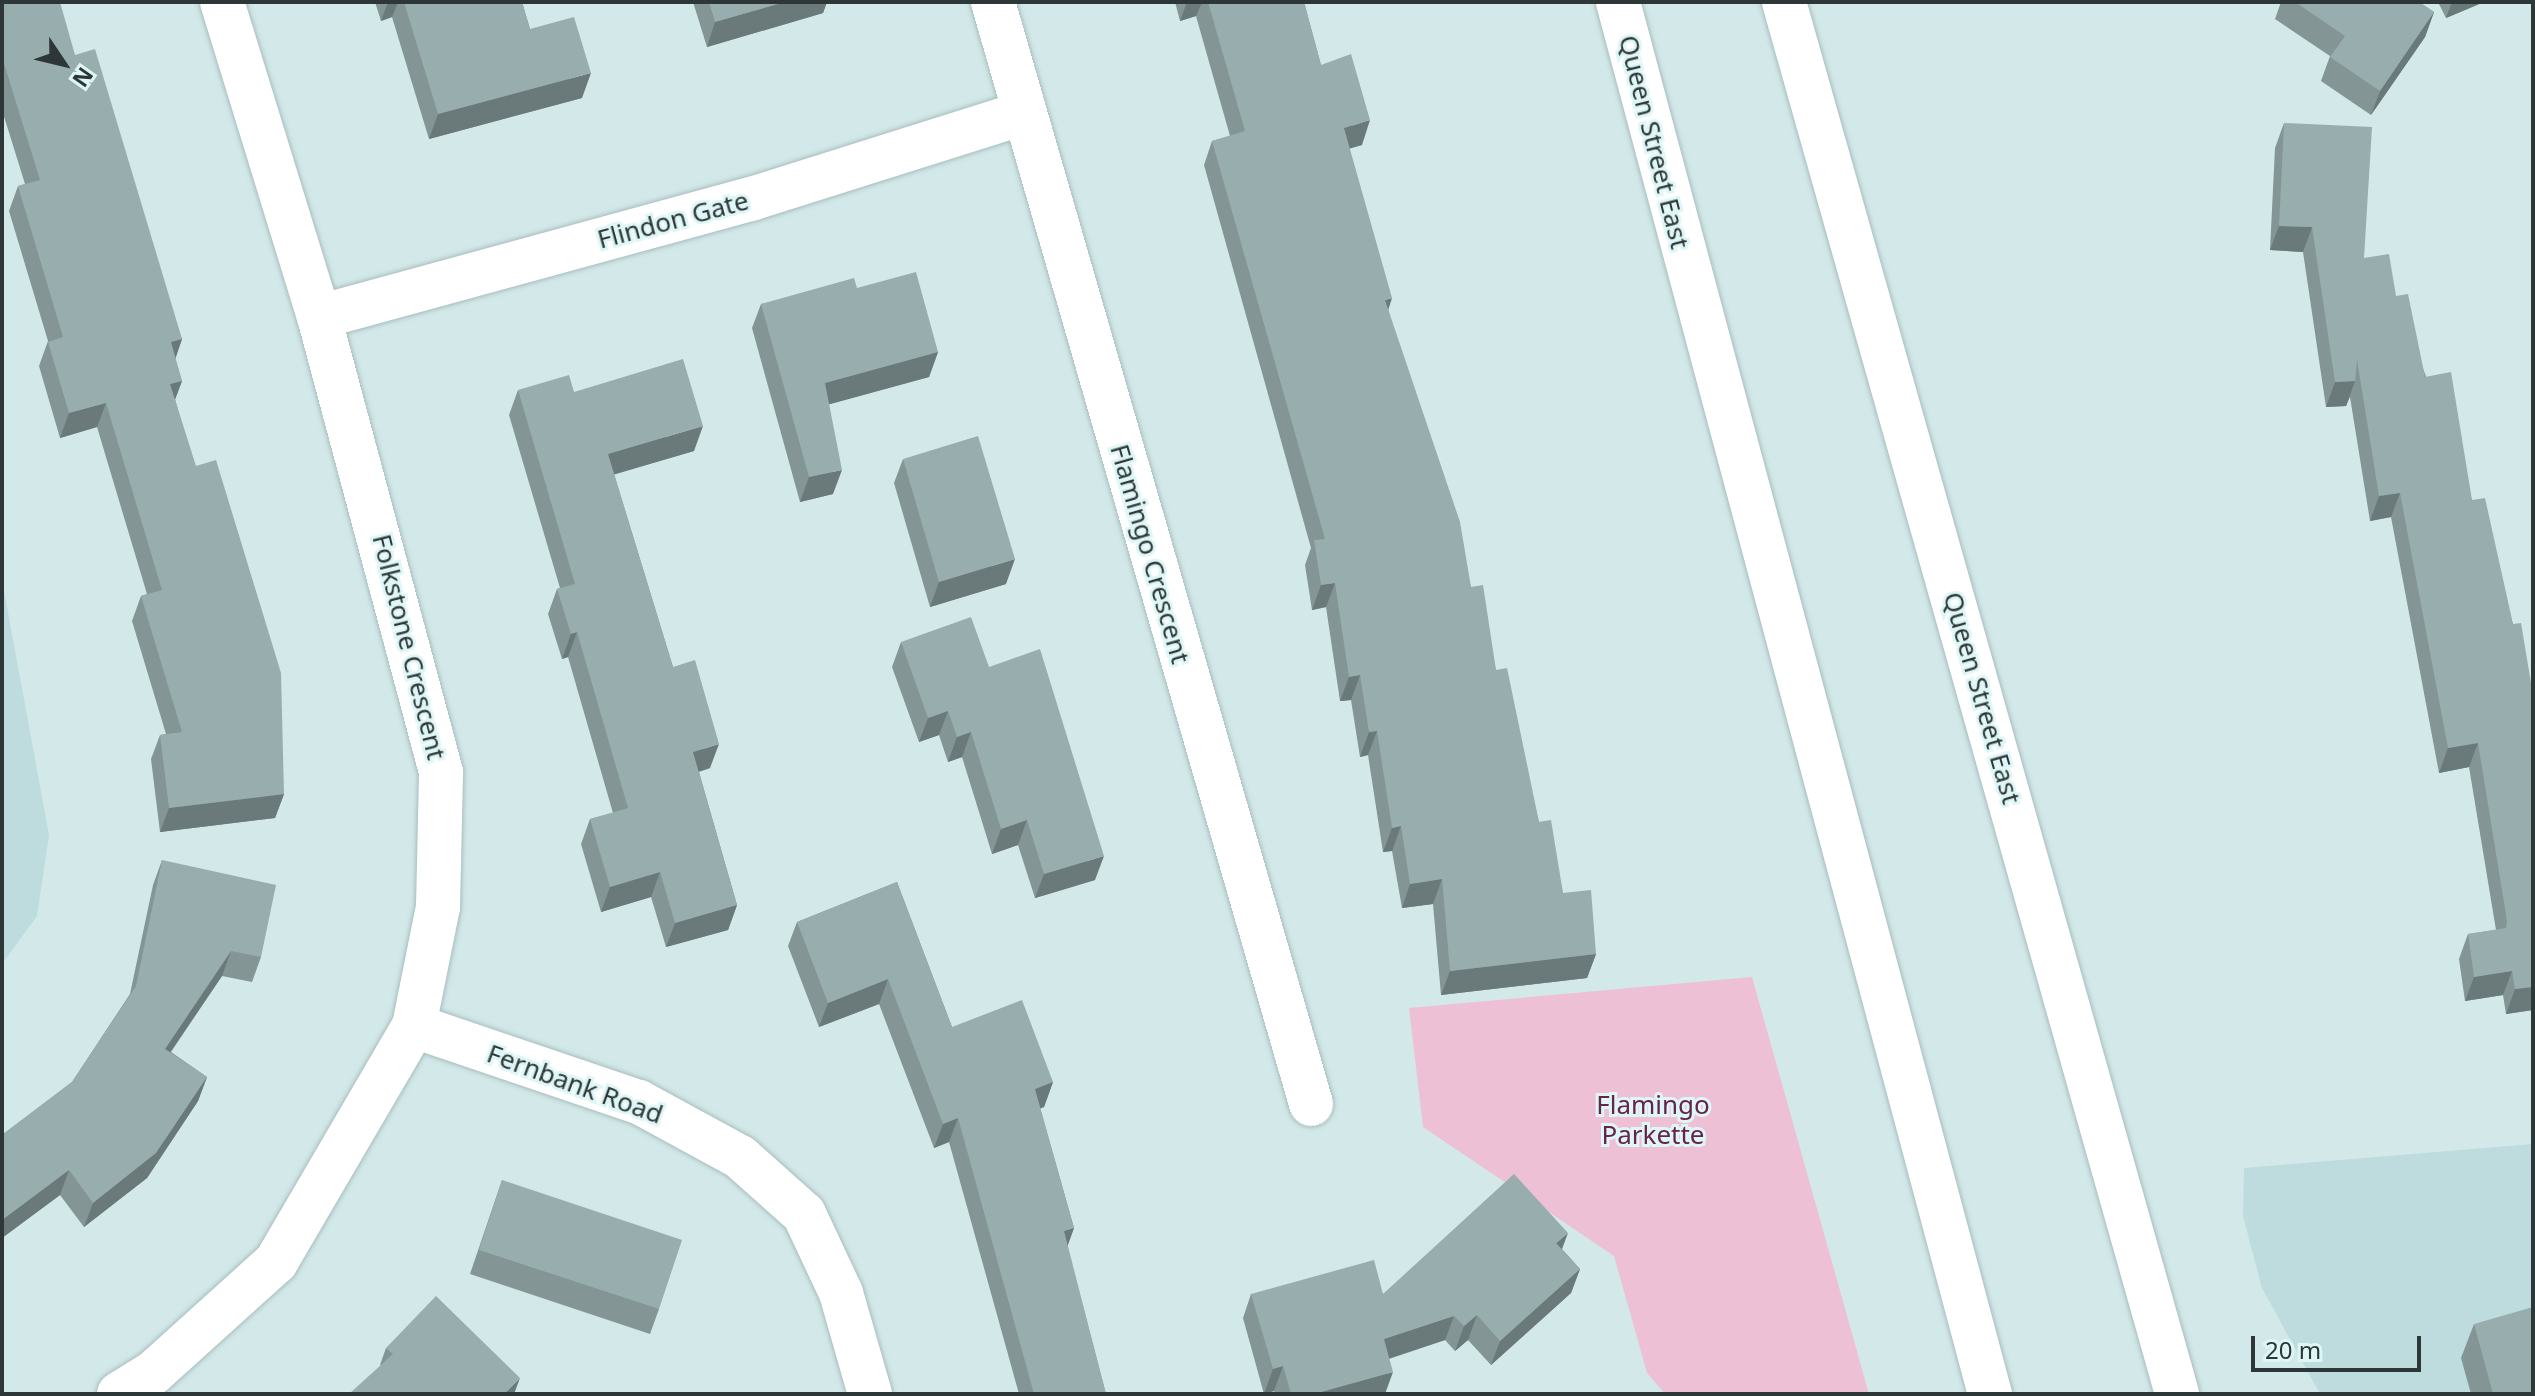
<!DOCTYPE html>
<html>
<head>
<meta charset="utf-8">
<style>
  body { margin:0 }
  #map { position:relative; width:2535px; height:1396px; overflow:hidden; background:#d2e8e9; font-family:"Noto Sans",sans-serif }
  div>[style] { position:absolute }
  .built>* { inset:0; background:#bedcdd }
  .green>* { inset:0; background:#eec0d6 }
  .roads { filter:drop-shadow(0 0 2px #a8bdbe) drop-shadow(0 0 2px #a8bdbe) }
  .minor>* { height:44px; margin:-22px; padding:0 22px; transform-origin:22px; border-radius:22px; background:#fff }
  .primary>* { height:44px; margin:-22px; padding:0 22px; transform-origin:22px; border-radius:22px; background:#fff }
  .wall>* { inset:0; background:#839595 }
  .shaded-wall>* { inset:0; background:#6a7979 }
  .building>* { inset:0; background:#98adad }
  span { translate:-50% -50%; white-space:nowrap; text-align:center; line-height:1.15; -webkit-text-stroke:6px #dff6f6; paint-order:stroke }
  .street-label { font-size:26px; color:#2e3737 }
  .park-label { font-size:26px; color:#67234a }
  .frame { position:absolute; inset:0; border:4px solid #2e3737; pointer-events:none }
  .north { position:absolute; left:24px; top:24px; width:80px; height:80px; -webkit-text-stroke:6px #dff6f6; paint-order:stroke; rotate:125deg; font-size:22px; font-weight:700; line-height:32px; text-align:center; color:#2e3737 }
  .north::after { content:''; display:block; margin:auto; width:28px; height:36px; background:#2e3737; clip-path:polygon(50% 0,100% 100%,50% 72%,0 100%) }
  .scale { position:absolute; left:2251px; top:1336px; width:170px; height:36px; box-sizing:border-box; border:4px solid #2e3737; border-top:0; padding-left:10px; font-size:24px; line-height:28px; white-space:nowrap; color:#2e3737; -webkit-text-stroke:6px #dff6f6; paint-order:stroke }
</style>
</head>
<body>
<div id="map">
  <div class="built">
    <div style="clip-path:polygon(2px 580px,49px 835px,37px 916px,2px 964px)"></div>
    <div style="clip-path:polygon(2533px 1144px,2533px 1394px,2320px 1394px,2262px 1288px,2243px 1216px,2244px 1168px)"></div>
  </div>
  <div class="green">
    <div style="clip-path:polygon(1752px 977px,1869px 1394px,1665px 1394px,1647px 1373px,1614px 1256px,1423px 1127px,1409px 1008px)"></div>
  </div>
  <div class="roads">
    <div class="minor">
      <div style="left:993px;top:2px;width:1147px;rotate:73.9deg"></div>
      <div style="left:319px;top:317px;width:448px;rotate:-15.3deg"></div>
      <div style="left:751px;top:199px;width:286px;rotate:-17.5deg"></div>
      <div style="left:414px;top:1026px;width:237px;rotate:18.7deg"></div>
      <div style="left:639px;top:1102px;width:115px;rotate:28.6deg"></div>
      <div style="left:740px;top:1157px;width:86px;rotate:41.7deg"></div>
      <div style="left:804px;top:1214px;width:87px;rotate:64.9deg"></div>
      <div style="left:841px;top:1293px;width:105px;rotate:74deg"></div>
      <div style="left:119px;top:1394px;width:40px;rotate:-32deg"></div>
      <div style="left:153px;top:1373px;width:166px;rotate:-42.1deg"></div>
      <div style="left:276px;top:1262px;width:273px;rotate:-59.7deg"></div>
      <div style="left:414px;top:1026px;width:121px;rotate:-78.6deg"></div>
      <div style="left:438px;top:907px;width:135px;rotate:-88.7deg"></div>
      <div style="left:441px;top:772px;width:471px;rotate:-105deg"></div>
      <div style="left:319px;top:317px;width:330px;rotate:-107.1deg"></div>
    </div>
    <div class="primary">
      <div style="left:1618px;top:2px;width:1441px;rotate:75.04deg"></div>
      <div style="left:1784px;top:2px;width:1446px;rotate:74.23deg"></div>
    </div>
  </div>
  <div class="wall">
    <div style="clip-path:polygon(2px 2px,75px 55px,182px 339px,175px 358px,182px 381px,175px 399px,284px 794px,275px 818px,160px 832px,151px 759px,160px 735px,166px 734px,132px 621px,141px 596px,147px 594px,97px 427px,60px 438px,39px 366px,48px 341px,9px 211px,18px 186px,25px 184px,2px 110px)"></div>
    <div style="clip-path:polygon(375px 2px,522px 2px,530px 29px,582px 98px,429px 139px,392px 17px,381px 21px)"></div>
    <div style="clip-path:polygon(693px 2px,827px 2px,823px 13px,707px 47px)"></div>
    <div style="clip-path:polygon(1175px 2px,1304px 2px,1321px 65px,1362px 145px,1349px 148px,1388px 310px,1496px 670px,1539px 822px,1563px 893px,1596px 954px,1587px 978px,1441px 995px,1433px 904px,1402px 908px,1392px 851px,1383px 852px,1368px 755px,1360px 757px,1351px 700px,1340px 701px,1326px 607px,1312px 610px,1305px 565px,1311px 548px,1204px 165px,1212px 141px,1230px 136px,1196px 16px,1180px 21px)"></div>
    <div style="clip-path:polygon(2281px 2px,2419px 2px,2434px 12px,2425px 37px,2371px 115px,2321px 81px,2330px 56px,2275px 19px)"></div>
    <div style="clip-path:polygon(2438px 2px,2484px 2px,2446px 18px)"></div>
    <div style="clip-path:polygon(2284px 123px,2364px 258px,2396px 296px,2472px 500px,2513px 624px,2533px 695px,2533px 1010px,2506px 1014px,2503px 995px,2465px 1001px,2459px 959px,2468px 934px,2496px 930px,2469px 767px,2439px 773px,2391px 517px,2370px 521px,2350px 397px,2346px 406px,2326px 407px,2303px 252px,2270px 250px,2275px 148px)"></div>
    <div style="clip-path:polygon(857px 288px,938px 352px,929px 377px,829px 404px,833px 494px,800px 502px,752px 328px,761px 304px)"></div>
    <div style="clip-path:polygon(518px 390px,574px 392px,694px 451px,614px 474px,673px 667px,710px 768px,699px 772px,737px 905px,728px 930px,666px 947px,651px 897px,601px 912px,581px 844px,590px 819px,613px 813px,568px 657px,562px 659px,548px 614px,557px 589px,560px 588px,509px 415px)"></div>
    <div style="clip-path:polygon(903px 459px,1006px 584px,930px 607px,894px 483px)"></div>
    <div style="clip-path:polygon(901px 642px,989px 667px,1095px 880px,1035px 898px,1018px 845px,992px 854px,962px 757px,948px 762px,939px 735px,919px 742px,892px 667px)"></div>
    <div style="clip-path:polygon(162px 860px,261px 957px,252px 982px,222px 976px,171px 1052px,207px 1077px,198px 1101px,147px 1178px,84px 1227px,60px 1195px,2px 1238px,2px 1135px,72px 1082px,130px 994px,153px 885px)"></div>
    <div style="clip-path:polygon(897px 882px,952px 1027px,1053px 1082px,1044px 1107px,1040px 1108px,1074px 1228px,1067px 1246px,1106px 1394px,1019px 1394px,949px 1142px,934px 1148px,879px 1004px,819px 1027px,788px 946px,797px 922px)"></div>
    <div style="clip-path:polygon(502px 1180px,659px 1309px,650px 1334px,470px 1274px)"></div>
    <div style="clip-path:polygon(1562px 1249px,1580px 1269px,1571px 1293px,1491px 1365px,1468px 1340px,1455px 1351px,1445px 1340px,1389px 1359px,1385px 1394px,1275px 1394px,1274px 1391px,1264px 1394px,1243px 1318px,1251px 1294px,1383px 1294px)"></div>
    <div style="clip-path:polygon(2474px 1324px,2533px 1394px,2471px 1394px,2461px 1358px)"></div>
    <div style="clip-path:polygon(386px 1348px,514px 1394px,380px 1365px)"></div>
  </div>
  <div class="shaded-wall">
    <div style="clip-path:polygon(388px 2px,398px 2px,392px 17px,381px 21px)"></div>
    <div style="clip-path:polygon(785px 2px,827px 2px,823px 13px,707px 47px,715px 22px)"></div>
    <div style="clip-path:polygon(1187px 2px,1202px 2px,1196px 16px,1180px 21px)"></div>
    <div style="clip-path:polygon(2452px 2px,2484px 2px,2446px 18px)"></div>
    <div style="clip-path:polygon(2434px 12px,2425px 37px,2371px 115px,2380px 91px)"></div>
    <div style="clip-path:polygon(591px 73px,582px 98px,429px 139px,438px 114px)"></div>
    <div style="clip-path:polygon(1370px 120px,1362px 145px,1335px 153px,1344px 128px)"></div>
    <div style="clip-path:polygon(2279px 226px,2312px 227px,2303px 252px,2270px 250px)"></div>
    <div style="clip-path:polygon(1392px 298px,1384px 323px,1385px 300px)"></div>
    <div style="clip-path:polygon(182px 339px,174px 363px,171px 342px)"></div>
    <div style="clip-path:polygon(938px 352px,929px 377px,816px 408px,825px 383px)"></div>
    <div style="clip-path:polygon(182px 381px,173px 405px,170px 384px)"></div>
    <div style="clip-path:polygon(2355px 381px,2346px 406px,2326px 407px,2335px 382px)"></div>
    <div style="clip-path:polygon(106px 403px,97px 427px,60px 438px,69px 413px)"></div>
    <div style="clip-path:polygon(703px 426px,694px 451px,599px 479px,608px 454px)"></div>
    <div style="clip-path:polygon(842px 470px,833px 494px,800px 502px,809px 477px)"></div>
    <div style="clip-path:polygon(2400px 493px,2391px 517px,2370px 521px,2379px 496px)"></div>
    <div style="clip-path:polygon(1015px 559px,1006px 584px,930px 607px,939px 582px)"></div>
    <div style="clip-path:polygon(1335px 583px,1326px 607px,1312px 610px,1321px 585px)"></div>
    <div style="clip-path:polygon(577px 632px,568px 657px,562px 659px,571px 634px)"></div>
    <div style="clip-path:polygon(1360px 675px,1351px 700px,1340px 701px,1349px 677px)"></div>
    <div style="clip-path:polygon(948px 711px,939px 735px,919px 742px,928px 718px)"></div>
    <div style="clip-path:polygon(1377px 731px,1368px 755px,1360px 757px,1369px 732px)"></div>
    <div style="clip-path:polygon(971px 732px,962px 757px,948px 762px,957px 737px)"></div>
    <div style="clip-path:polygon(2478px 743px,2469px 767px,2439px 773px,2448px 748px)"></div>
    <div style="clip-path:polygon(719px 744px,710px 768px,684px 776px,693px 752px)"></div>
    <div style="clip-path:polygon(284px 794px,275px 818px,160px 832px,169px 808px)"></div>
    <div style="clip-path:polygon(1027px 820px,1018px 845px,992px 854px,1001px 829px)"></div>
    <div style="clip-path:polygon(1401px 826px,1392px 851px,1383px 852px,1392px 828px)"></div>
    <div style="clip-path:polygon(1104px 856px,1095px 880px,1035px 898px,1044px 874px)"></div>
    <div style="clip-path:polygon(660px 872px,651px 897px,601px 912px,610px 887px)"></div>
    <div style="clip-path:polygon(1442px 879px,1433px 904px,1402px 908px,1410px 884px)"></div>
    <div style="clip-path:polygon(737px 905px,728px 930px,666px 947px,675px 923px)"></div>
    <div style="clip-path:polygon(231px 951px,222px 976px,156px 1073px,165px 1049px)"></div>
    <div style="clip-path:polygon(1596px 954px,1587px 978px,1441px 995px,1450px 971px)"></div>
    <div style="clip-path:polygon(2512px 971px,2503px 995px,2465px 1001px,2474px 977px)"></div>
    <div style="clip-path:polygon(888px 979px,879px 1004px,819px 1027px,828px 1003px)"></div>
    <div style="clip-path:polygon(2533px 987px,2533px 1010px,2506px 1014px,2515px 989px)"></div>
    <div style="clip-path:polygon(207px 1077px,198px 1101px,147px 1178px,84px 1227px,93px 1203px)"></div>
    <div style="clip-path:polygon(1053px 1082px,1044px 1107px,1026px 1114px,1035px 1089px)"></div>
    <div style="clip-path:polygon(958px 1118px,949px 1142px,934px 1148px,943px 1124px)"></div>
    <div style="clip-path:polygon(69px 1170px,60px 1195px,2px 1238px,2px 1220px)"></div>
    <div style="clip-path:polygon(1074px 1228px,1065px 1253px,1064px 1231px)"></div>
    <div style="clip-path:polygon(1568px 1233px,1559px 1257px,1556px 1243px)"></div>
    <div style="clip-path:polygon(1580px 1269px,1571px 1293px,1491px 1365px,1500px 1341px)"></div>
    <div style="clip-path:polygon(1477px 1315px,1468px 1340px,1455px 1351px,1464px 1326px)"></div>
    <div style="clip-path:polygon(1454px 1316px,1445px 1340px,1375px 1363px,1384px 1339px)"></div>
    <div style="clip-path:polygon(1283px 1366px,1274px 1391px,1264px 1394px,1273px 1369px)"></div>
    <div style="clip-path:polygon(1393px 1372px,1385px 1394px,1314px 1394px)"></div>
    <div style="clip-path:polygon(520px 1378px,514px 1394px,504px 1394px)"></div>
  </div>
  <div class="building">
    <div style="clip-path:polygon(2px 2px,60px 2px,75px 55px,95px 49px,182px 339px,171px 342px,182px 381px,170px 384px,196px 466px,216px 460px,281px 673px,284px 794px,169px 808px,160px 735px,182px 732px,141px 596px,162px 590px,106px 403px,69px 413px,48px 342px,63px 337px,18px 186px,40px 180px,2px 57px)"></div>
    <div style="clip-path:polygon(404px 2px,522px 2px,530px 29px,574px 17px,591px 73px,438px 114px)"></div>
    <div style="clip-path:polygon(709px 2px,785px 2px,715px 22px)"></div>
    <div style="clip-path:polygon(1208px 2px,1304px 2px,1321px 65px,1351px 54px,1370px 120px,1344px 128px,1392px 298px,1385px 300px,1460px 522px,1471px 587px,1483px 585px,1496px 670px,1507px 668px,1539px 822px,1551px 820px,1563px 893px,1591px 890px,1596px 954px,1450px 971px,1442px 879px,1410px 884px,1401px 826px,1392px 828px,1377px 731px,1369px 732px,1360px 675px,1349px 677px,1335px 583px,1321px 585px,1314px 540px,1325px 539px,1212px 141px,1245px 131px)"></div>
    <div style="clip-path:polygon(2295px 2px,2419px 2px,2434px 12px,2380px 91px,2330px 57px,2345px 36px)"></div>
    <div style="clip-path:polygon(2284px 123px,2372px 127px,2364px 258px,2389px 254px,2396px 296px,2408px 294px,2425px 377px,2451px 372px,2472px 500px,2485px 498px,2513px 624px,2521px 623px,2533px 695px,2533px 987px,2515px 989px,2512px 971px,2474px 977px,2468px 934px,2506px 928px,2507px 921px,2478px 743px,2448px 748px,2400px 493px,2379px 496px,2357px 360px,2355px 381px,2335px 382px,2312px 227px,2279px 226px)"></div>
    <div style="clip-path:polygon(916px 272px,938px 352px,825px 383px,842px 470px,809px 477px,761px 304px,854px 278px,857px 288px)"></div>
    <div style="clip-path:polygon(683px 359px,703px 426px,608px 454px,673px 667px,695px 660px,719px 744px,693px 752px,737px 905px,675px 923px,660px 872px,610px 887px,590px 819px,628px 808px,577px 632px,571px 634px,557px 589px,575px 584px,518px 390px,569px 375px,574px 392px)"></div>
    <div style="clip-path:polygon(978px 436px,1015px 559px,939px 582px,903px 459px)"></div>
    <div style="clip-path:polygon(971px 617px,989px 667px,1040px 649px,1104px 856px,1044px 874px,1027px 820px,1001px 829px,971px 732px,957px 737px,948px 711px,928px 718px,901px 642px)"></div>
    <div style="clip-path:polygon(162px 860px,276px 885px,261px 957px,231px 951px,165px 1049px,207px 1077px,156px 1153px,93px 1203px,69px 1170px,2px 1220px,2px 1135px,72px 1082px,136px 986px)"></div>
    <div style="clip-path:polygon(897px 882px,952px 1027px,1022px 1000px,1053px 1082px,1035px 1089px,1074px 1228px,1064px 1231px,1106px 1394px,1034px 1394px,958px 1118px,943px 1124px,888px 979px,828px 1003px,797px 922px)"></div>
    <div style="clip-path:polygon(1514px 1174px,1568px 1233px,1556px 1243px,1580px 1269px,1500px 1341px,1477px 1315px,1464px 1326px,1454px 1316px,1384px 1339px,1393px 1372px,1314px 1394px,1291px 1394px,1283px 1366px,1273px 1369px,1251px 1294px,1374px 1260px,1383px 1294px)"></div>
    <div style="clip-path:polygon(502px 1180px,682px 1240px,659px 1309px,479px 1250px)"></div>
    <div style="clip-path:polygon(436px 1296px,520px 1378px,504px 1394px,349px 1394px,393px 1354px,386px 1348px)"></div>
    <div style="clip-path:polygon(2533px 1307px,2533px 1394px,2493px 1394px,2474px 1324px)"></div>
  </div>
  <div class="street-label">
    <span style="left:1654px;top:142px;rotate:76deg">Queen Street East</span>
    <span style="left:673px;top:220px;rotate:-15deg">Flindon Gate</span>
    <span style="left:1150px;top:554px;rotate:74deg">Flamingo Crescent</span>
    <span style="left:409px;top:647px;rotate:76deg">Folkstone Crescent</span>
    <span style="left:1982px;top:698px;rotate:74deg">Queen Street East</span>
    <span style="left:575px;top:1084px;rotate:20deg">Fernbank Road</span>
  </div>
  <div class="park-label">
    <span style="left:1653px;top:1120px">Flamingo<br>Parkette</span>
  </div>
  <div class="frame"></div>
  <div class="north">N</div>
  <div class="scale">20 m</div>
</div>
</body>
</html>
